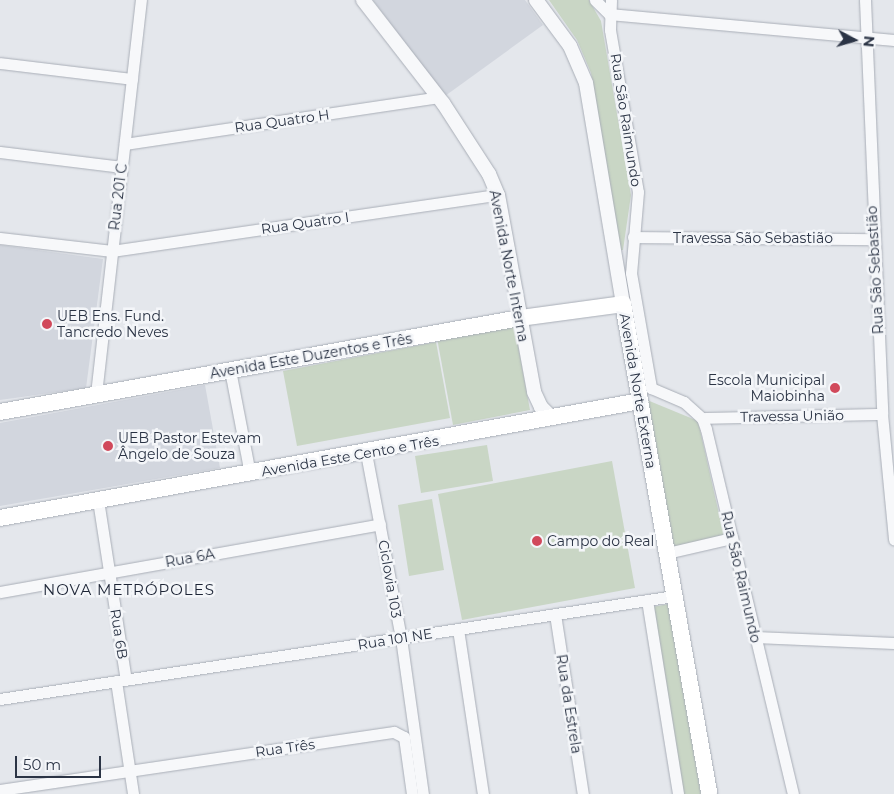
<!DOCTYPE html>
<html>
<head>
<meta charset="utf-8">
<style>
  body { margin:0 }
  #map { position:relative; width:894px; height:794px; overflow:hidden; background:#e4e7ec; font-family:Montserrat,sans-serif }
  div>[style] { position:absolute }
  .built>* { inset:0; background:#d2d6de }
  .green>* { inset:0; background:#c9d6c5 }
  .roads { filter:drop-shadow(0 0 1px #a9aeb7) drop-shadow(0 0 1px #a9aeb7) }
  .minor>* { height:11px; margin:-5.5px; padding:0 5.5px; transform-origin:5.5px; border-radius:5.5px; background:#f7f8fa }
  .tertiary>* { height:14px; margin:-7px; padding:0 7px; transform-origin:7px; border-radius:7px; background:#f7f8fa }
  .secondary>* { height:16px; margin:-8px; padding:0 8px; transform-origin:8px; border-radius:8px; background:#fff }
  .dots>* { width:14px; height:14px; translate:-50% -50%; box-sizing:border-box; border:2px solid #f4f6f9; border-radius:50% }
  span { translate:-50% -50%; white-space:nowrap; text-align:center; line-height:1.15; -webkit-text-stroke:5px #f4f6f9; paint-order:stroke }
  .street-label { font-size:14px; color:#2b3445 }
  .poi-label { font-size:14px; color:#2b3445 }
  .left { translate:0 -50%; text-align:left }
  .right { translate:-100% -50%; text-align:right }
  .neighbourhood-label { font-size:15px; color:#1d2536; letter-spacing:1px }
  .north { position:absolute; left:829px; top:15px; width:50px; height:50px; -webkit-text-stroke:4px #f4f6f9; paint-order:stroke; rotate:96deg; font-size:14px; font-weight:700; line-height:20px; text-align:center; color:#2b3445 }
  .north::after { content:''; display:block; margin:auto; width:18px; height:22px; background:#2b3445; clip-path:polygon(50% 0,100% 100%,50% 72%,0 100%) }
  .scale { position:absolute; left:15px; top:756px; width:86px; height:22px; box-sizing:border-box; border:2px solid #2b3445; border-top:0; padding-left:6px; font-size:15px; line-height:18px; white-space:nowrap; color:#2b3445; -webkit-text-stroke:4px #f4f6f9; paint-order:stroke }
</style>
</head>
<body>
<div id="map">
  <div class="built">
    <div style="clip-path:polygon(373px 0,525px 0,543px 25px,445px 96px)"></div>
    <div style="clip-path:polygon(0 245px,103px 259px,86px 388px,0 400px)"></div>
    <div style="clip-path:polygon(205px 385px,220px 468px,0 506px,0 423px)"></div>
  </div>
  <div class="green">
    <div style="clip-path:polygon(549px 0,589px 0,601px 21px,631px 195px,623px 250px,621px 250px,591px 73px,577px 40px)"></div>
    <div style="clip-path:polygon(514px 323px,530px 410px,453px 425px,437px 338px)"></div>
    <div style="clip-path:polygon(436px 342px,450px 418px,297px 446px,283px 371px)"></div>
    <div style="clip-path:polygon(647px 400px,698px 421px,724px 536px,674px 547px)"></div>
    <div style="clip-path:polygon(487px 445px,493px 481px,421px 493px,415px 456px)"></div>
    <div style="clip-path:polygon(612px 461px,635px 588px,462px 620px,438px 494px)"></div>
    <div style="clip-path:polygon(432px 499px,444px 570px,409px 576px,398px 505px)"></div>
    <div style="clip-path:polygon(669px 604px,701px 794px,682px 794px,652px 607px)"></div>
  </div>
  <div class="roads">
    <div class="minor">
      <div style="left:595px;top:0;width:20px;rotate:45deg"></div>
      <div style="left:611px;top:0;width:30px;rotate:92deg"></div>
      <div style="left:610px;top:30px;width:164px;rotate:80.2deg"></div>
      <div style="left:638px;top:192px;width:81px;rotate:94.9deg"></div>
      <div style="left:631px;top:273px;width:117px;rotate:80.1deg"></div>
      <div style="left:651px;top:388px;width:36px;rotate:23deg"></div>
      <div style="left:684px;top:402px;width:24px;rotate:42deg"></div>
      <div style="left:702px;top:418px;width:12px;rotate:70deg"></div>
      <div style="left:706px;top:429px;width:375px;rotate:76.6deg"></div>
      <div style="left:865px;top:0;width:414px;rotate:87.6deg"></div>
      <div style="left:882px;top:414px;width:126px;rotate:84.5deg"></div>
      <div style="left:609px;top:14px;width:286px;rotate:5.2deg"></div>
      <div style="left:0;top:63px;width:133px;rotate:6.9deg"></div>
      <div style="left:125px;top:144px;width:317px;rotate:-8.5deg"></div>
      <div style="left:0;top:152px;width:123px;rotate:7deg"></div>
      <div style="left:633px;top:237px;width:240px;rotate:0.5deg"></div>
      <div style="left:0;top:238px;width:113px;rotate:6.6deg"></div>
      <div style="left:112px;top:251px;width:390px;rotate:-8.3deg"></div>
      <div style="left:230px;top:370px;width:106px;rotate:79.1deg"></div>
      <div style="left:96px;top:394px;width:397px;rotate:-83.5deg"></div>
      <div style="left:702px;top:418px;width:180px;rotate:-1.3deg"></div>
      <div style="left:366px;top:453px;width:188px;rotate:79.3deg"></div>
      <div style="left:401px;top:638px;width:158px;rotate:82deg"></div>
      <div style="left:98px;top:500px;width:182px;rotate:81.2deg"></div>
      <div style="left:667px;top:553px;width:67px;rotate:-13deg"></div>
      <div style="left:0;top:592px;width:386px;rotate:-10.1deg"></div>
      <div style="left:647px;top:600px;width:196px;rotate:80.9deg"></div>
      <div style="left:555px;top:614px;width:182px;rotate:81.2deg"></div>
      <div style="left:458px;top:629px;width:167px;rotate:81.4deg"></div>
      <div style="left:755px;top:637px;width:139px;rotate:2.5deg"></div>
      <div style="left:116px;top:681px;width:114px;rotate:81.4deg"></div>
      <div style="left:0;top:699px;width:682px;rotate:-8.69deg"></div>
      <div style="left:0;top:790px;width:398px;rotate:-8.4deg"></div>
      <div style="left:394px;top:732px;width:11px;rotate:27deg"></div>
      <div style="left:404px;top:737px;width:58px;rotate:82deg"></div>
    </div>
    <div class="tertiary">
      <div style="left:363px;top:0;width:130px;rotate:52.2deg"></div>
      <div style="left:443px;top:103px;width:85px;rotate:57.1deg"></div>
      <div style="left:489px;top:174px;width:23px;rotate:67deg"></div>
      <div style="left:498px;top:195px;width:200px;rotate:79.6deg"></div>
      <div style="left:534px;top:392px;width:17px;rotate:65deg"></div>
      <div style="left:541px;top:407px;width:16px;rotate:45deg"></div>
      <div style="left:536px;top:0;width:57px;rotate:53.5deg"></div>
      <div style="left:570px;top:46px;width:40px;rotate:66.6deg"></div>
      <div style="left:586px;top:83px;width:224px;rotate:80.5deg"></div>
    </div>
    <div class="secondary">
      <div style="left:0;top:412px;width:528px;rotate:-10.25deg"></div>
      <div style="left:520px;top:318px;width:104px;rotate:-7.7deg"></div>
      <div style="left:623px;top:304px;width:497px;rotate:80deg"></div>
      <div style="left:0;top:518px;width:651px;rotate:-10.36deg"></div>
    </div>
  </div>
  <div class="dots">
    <div style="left:47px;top:324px;background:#d1495b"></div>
    <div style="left:835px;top:388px;background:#d1495b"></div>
    <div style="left:108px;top:446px;background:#d1495b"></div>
    <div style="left:537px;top:541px;background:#d1495b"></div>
  </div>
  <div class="street-label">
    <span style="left:626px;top:120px;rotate:81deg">Rua São Raimundo</span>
    <span style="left:282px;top:121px;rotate:-8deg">Rua Quatro H</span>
    <span style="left:118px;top:197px;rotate:-83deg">Rua 201 C</span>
    <span style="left:305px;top:223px;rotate:-8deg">Rua Quatro I</span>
    <span style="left:753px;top:238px">Travessa São Sebastião</span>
    <span style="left:509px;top:266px;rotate:79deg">Avenida Norte Interna</span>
    <span style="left:875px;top:270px;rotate:-93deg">Rua São Sebastião</span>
    <span style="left:311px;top:356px;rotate:-10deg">Avenida Este Duzentos e Três</span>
    <span style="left:638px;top:391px;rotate:80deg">Avenida Norte Externa</span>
    <span style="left:792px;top:416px;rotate:-1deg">Travessa União</span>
    <span style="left:350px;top:456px;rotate:-10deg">Avenida Este Cento e Três</span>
    <span style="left:190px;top:558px;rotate:-10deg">Rua 6A</span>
    <span style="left:741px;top:577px;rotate:77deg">Rua São Raimundo</span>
    <span style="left:390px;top:579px;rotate:80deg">Ciclovia 103</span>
    <span style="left:119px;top:634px;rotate:81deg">Rua 6B</span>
    <span style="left:395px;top:639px;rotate:-9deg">Rua 101 NE</span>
    <span style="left:569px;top:704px;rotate:81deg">Rua da Estrela</span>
    <span style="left:285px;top:748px;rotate:-8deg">Rua Três</span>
  </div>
  <div class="poi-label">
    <span class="left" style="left:57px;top:324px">UEB Ens. Fund.<br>Tancredo Neves</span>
    <span class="right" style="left:825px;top:388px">Escola Municipal<br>Maiobinha</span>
    <span class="left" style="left:118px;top:446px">UEB Pastor Estevam<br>Ângelo de Souza</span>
    <span class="left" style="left:547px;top:541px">Campo do Real</span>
  </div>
  <div class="neighbourhood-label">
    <span style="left:129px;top:590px">NOVA METRÓPOLES</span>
  </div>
  <div class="north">N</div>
  <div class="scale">50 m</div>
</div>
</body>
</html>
